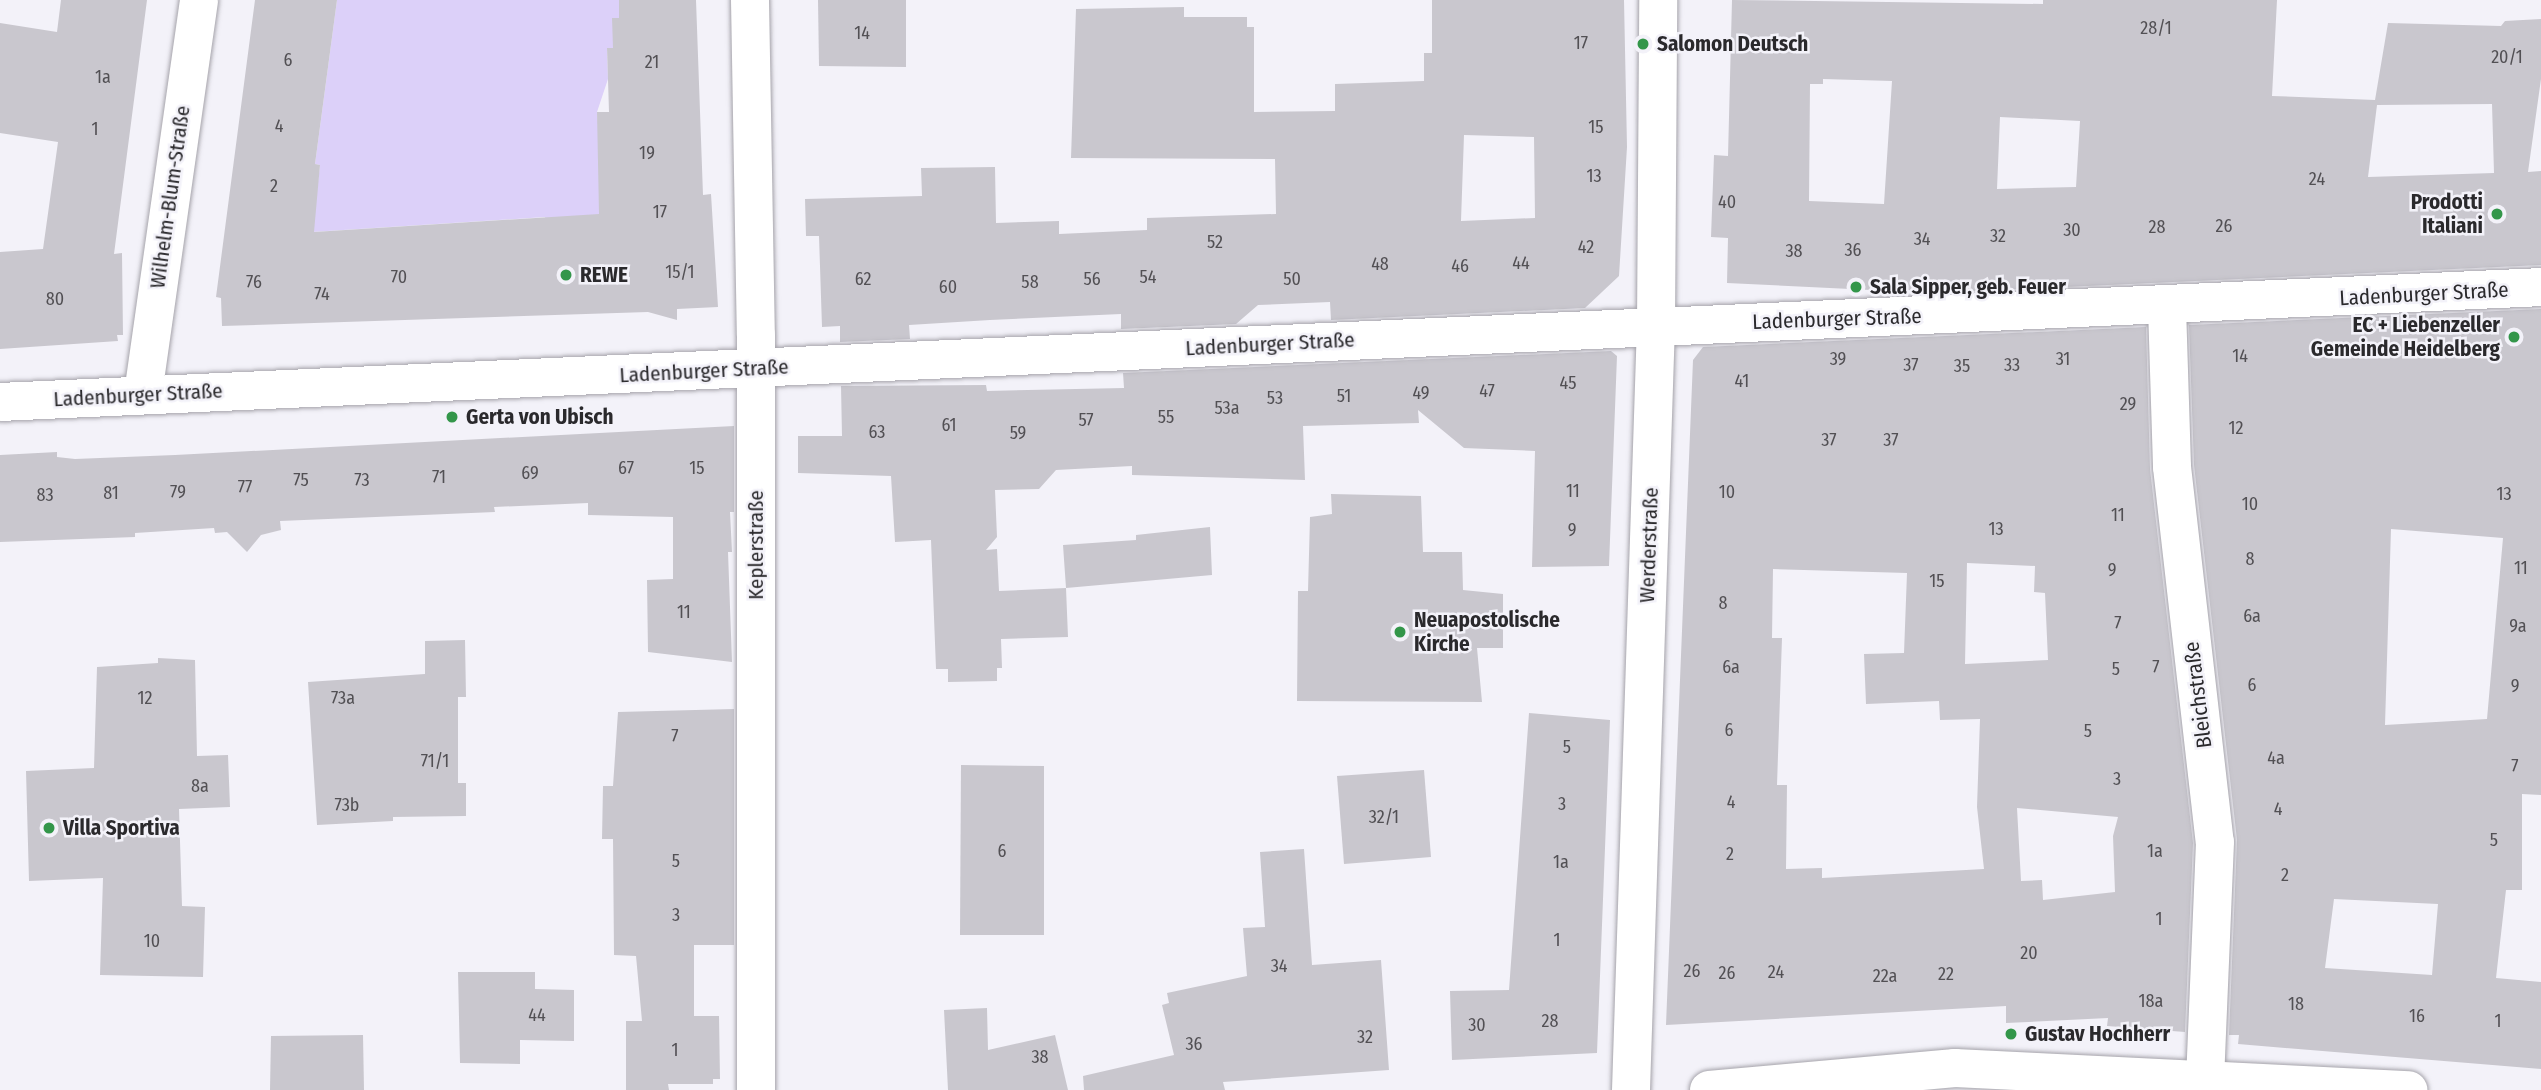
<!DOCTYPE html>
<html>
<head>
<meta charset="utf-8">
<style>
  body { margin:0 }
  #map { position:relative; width:2541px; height:1090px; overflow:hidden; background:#f3f2f9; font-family:"Fira Sans Condensed",sans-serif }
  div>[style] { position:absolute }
  .green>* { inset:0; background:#dcd0f9 }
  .building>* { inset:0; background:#c9c7ce }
  .roads { filter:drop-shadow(0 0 2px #a5a3aa) drop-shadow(0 0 2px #a5a3aa) }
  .minor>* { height:38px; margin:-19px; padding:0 19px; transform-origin:19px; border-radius:19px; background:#fff }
  .tertiary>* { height:38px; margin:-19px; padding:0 19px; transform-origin:19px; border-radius:19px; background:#fff }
  .dots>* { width:19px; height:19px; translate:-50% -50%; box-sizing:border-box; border:4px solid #f3f2f9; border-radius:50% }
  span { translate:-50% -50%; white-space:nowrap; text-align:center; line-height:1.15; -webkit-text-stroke:5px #f3f2f9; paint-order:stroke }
  .number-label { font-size:18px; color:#525054 }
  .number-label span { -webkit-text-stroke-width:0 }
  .poi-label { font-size:21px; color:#2a292c; font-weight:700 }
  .left { translate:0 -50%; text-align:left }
  .right { translate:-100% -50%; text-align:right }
  .street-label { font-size:21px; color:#2a292c }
</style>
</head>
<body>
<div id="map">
  <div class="green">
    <div style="clip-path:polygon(337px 0,619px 0,619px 18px,613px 18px,620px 48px,607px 49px,608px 79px,597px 112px,610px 234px,546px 224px,545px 217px,312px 232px,320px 165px,315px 164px)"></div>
  </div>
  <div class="building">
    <div style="clip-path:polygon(61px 0,147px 0,114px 254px,122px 253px,123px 335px,117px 335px,118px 341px,0 349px,0 252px,43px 249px,58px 142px,0 133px,0 23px,57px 32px)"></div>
    <div style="clip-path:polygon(255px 0,337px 0,315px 164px,320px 165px,314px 232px,599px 214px,597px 112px,609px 112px,607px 48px,613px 48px,612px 18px,619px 18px,619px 0,696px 0,703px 195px,711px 194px,718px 307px,677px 309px,677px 320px,648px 312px,222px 326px,221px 298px,216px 297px)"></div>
    <div style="clip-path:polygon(818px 0,906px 0,906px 67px,819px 66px)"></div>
    <div style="clip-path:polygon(evenodd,1432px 0,1624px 0,1627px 147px,1619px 276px,1585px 308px,1331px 320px,1330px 302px,1258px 305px,1236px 324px,1121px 329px,1121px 314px,990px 320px,909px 325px,910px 339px,840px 342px,840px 326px,822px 327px,819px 236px,806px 236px,805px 199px,922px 196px,921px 168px,995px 167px,996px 223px,1059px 221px,1059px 234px,1147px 230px,1147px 218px,1276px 214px,1275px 159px,1071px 158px,1076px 9px,1184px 7px,1184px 17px,1247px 17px,1247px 27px,1254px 27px,1254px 112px,1335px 111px,1335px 84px,1424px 81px,1424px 53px,1432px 53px,1432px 0,1464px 135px,1534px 137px,1535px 218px,1461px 221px,1464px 135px)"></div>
    <div style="clip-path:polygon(evenodd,1732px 0,2043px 4px,2043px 0,2277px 0,2272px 96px,2375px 100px,2388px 23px,2501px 26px,2505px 21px,2541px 19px,2541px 79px,2528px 172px,2541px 171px,2541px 265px,1933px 293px,1727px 283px,1728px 238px,1711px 237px,1714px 155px,1728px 156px,1732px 0,1823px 79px,1892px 81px,1884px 204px,1809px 201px,1810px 84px,1823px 84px,1823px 79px,1732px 0,2492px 104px,2494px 173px,2368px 177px,2377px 105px,2492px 104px,1732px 0,2000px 117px,2080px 121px,2076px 187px,1997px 189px,2000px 117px)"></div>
    <div style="clip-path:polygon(evenodd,2541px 309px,2541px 795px,2522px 794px,2522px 890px,2506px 890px,2496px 978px,2541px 982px,2541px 1069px,2238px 1044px,2239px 1035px,2229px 1035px,2237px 840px,2194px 465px,2189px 325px,2541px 309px,2391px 529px,2503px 538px,2487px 719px,2385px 725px,2391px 529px,2541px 309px,2334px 899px,2438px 904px,2432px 975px,2325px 968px,2334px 899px)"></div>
    <div style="clip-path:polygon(evenodd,2146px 327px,2150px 469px,2193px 843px,2185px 1032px,2107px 1026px,2108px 1018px,2006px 1023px,2006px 1006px,1666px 1025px,1693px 360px,1703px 347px,2146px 327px,1967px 563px,2035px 566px,2034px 592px,2045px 593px,2048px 660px,1965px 664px,1967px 563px,2146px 327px,1773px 569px,1907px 573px,1904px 653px,1864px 654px,1866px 704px,1939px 701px,1940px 720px,1980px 719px,1977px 807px,1984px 869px,1822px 878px,1822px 868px,1786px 869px,1787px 785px,1777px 785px,1782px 638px,1772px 638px,1773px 569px,2146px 327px,2017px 808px,2118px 817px,2113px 836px,2115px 892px,2043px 900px,2042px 880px,2021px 881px,2017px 808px)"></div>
    <div style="clip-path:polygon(1611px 351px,1617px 356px,1609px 566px,1532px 567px,1535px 451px,1464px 448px,1418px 410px,1419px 423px,1303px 426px,1305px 480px,1132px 475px,1132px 466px,1056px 470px,1039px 489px,995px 490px,997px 537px,986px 550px,997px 549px,999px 591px,1066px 588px,1068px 637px,1001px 639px,1002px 668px,997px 668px,997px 681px,948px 682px,948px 669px,936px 669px,931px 540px,895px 542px,891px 476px,798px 473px,798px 436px,842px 436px,841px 386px,986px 385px,987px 391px,1124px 388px,1123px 373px)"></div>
    <div style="clip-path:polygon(734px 426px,734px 512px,730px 512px,732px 552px,728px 552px,732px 662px,648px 652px,647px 580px,673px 579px,673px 517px,588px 515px,588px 503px,494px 507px,495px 512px,280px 521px,281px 530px,261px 535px,247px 552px,227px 532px,215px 533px,214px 528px,135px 533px,135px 537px,0 542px,0 455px,57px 452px,57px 457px,75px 459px,175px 455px)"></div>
    <div style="clip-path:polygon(1331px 494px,1421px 496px,1423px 552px,1462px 552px,1463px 590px,1503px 594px,1503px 648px,1477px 648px,1482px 702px,1297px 701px,1298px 591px,1308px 591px,1310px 517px,1332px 514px)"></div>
    <div style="clip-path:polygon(1210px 527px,1212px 575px,1066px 588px,1063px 545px,1136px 540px,1136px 535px)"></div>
    <div style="clip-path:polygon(465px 640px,466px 697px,458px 697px,458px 783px,466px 783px,466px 816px,393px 817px,393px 821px,317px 825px,308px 682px,425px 674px,425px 641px)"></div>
    <div style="clip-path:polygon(158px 658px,195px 660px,197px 756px,228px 755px,230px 807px,179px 809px,182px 906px,205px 907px,203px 977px,100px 975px,103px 878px,29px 881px,26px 771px,94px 768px,97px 667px,158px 663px)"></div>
    <div style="clip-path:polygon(734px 709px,734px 945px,694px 945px,694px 1016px,719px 1016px,720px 1079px,713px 1079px,713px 1084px,668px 1084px,669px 1090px,626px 1090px,626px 1021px,642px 1021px,636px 956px,614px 955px,613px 839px,602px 839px,603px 786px,613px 786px,618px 712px)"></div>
    <div style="clip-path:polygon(1529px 713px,1610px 720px,1597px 1053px,1452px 1060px,1450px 991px,1509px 990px)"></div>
    <div style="clip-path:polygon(961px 765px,1044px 766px,1044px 935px,960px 935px)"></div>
    <div style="clip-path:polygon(1424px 770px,1431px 857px,1344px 864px,1337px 776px)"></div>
    <div style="clip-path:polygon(1304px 849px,1312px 965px,1381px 960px,1389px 1070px,1223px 1082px,1225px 1090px,1084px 1090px,1083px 1076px,1174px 1055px,1162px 1005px,1169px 1003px,1167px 993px,1247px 976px,1243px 928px,1265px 927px,1260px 852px)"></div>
    <div style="clip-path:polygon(458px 972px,535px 972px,535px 989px,574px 990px,574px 1041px,520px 1040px,520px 1064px,460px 1063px)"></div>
    <div style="clip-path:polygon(987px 1008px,988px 1050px,1055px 1035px,1068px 1090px,948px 1090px,944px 1010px)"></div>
    <div style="clip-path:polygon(363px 1035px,364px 1090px,270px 1090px,271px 1036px)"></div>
  </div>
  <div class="roads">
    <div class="minor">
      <div style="left:750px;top:0;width:335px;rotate:89deg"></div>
      <div style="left:756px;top:335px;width:755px;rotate:90deg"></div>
      <div style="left:2167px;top:307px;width:160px;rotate:88.2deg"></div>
      <div style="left:2172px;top:467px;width:377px;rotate:83.5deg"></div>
      <div style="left:2215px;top:842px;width:241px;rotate:92.4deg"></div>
      <div style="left:143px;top:394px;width:398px;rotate:-81.9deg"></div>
      <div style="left:0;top:402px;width:2544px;rotate:-2.59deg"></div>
      <div style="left:1631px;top:1090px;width:765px;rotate:-88.13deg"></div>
      <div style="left:1656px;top:325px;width:325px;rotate:-89.6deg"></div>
    </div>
    <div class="tertiary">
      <div style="left:1709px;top:1090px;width:247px;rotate:-5.1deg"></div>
      <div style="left:1955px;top:1068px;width:454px;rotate:2.8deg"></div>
    </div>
  </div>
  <div class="dots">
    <div style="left:1643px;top:44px;background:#33964a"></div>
    <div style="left:2497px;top:214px;background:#33964a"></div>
    <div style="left:566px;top:275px;background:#33964a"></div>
    <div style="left:1856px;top:287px;background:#33964a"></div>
    <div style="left:2514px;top:337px;background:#33964a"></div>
    <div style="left:452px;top:417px;background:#33964a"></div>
    <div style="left:1400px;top:632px;background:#33964a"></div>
    <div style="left:49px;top:828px;background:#33964a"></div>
    <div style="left:2011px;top:1034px;background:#33964a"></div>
  </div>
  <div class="number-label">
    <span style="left:2156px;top:28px">28/1</span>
    <span style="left:862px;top:33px">14</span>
    <span style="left:1581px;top:43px">17</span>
    <span style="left:2507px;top:57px">20/1</span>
    <span style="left:288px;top:60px">6</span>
    <span style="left:652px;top:62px">21</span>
    <span style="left:103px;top:77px">1a</span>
    <span style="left:279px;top:126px">4</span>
    <span style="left:1596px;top:127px">15</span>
    <span style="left:95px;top:129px">1</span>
    <span style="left:647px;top:153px">19</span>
    <span style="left:1594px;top:176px">13</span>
    <span style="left:2317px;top:179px">24</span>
    <span style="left:274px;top:186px">2</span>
    <span style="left:1727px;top:202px">40</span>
    <span style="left:660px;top:212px">17</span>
    <span style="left:2224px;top:226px">26</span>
    <span style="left:2157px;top:227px">28</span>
    <span style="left:2072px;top:230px">30</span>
    <span style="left:1998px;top:236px">32</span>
    <span style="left:1922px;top:239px">34</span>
    <span style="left:1215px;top:242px">52</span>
    <span style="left:1586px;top:247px">42</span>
    <span style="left:1853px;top:250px">36</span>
    <span style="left:1794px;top:251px">38</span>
    <span style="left:1521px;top:263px">44</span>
    <span style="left:1380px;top:264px">48</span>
    <span style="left:1460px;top:266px">46</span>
    <span style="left:680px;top:272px">15/1</span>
    <span style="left:399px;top:277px">70</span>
    <span style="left:1148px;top:277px">54</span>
    <span style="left:863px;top:279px">62</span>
    <span style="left:1092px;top:279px">56</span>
    <span style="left:1292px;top:279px">50</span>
    <span style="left:254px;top:282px">76</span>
    <span style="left:1030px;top:282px">58</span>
    <span style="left:948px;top:287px">60</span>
    <span style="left:322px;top:294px">74</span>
    <span style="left:55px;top:299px">80</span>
    <span style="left:2240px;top:356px">14</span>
    <span style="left:1838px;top:359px">39</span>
    <span style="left:2063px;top:359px">31</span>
    <span style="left:1911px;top:365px">37</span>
    <span style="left:2012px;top:365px">33</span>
    <span style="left:1962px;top:366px">35</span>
    <span style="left:1742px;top:381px">41</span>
    <span style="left:1568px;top:383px">45</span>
    <span style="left:1487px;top:391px">47</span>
    <span style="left:1421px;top:393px">49</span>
    <span style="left:1344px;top:396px">51</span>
    <span style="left:1275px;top:398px">53</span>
    <span style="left:2128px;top:404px">29</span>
    <span style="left:1227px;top:408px">53a</span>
    <span style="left:1166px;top:417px">55</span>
    <span style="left:1086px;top:420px">57</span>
    <span style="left:949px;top:425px">61</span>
    <span style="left:2236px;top:428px">12</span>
    <span style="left:877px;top:432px">63</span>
    <span style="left:1018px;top:433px">59</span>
    <span style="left:1829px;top:440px">37</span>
    <span style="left:1891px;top:440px">37</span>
    <span style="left:626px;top:468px">67</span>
    <span style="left:697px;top:468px">15</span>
    <span style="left:530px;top:473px">69</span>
    <span style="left:439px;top:477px">71</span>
    <span style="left:301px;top:480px">75</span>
    <span style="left:362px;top:480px">73</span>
    <span style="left:245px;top:487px">77</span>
    <span style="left:1573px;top:491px">11</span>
    <span style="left:178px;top:492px">79</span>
    <span style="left:1727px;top:492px">10</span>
    <span style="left:111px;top:493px">81</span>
    <span style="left:2504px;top:494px">13</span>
    <span style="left:45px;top:495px">83</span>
    <span style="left:2250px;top:504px">10</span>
    <span style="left:2118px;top:515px">11</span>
    <span style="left:1996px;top:529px">13</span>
    <span style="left:1572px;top:530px">9</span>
    <span style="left:2250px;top:559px">8</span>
    <span style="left:2521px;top:568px">11</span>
    <span style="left:2112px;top:570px">9</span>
    <span style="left:1937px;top:581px">15</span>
    <span style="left:1723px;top:603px">8</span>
    <span style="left:684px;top:612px">11</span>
    <span style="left:2252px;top:616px">6a</span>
    <span style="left:2118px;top:623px">7</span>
    <span style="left:2518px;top:626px">9a</span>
    <span style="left:1731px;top:667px">6a</span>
    <span style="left:2156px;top:667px">7</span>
    <span style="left:2116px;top:669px">5</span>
    <span style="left:2252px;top:685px">6</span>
    <span style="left:2515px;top:686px">9</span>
    <span style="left:145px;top:698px">12</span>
    <span style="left:343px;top:698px">73a</span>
    <span style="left:1729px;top:730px">6</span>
    <span style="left:2088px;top:731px">5</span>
    <span style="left:675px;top:736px">7</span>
    <span style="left:1567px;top:747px">5</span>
    <span style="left:2276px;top:758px">4a</span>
    <span style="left:435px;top:761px">71/1</span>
    <span style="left:2515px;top:766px">7</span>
    <span style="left:2117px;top:779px">3</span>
    <span style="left:200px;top:786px">8a</span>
    <span style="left:1731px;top:802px">4</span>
    <span style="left:1562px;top:804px">3</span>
    <span style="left:347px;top:805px">73b</span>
    <span style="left:2278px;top:809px">4</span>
    <span style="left:1384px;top:817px">32/1</span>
    <span style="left:2494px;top:840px">5</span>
    <span style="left:1002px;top:851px">6</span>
    <span style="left:2155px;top:851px">1a</span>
    <span style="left:1730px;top:854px">2</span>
    <span style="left:676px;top:861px">5</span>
    <span style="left:1561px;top:862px">1a</span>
    <span style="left:2285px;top:875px">2</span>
    <span style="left:676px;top:915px">3</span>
    <span style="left:2159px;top:919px">1</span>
    <span style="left:1557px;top:940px">1</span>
    <span style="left:152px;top:941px">10</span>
    <span style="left:2029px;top:953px">20</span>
    <span style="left:1279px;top:966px">34</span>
    <span style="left:1692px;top:971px">26</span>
    <span style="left:1776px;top:972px">24</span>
    <span style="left:1727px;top:973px">26</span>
    <span style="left:1946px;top:974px">22</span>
    <span style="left:1885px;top:976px">22a</span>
    <span style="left:2151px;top:1001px">18a</span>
    <span style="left:2296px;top:1004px">18</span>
    <span style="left:537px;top:1015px">44</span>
    <span style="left:2417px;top:1016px">16</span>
    <span style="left:1550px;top:1021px">28</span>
    <span style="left:2498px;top:1021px">1</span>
    <span style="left:1477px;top:1025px">30</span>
    <span style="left:1365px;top:1037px">32</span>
    <span style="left:1194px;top:1044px">36</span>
    <span style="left:675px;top:1050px">1</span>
    <span style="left:1040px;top:1057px">38</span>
  </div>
  <div class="poi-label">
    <span class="left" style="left:1657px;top:44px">Salomon Deutsch</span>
    <span class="right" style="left:2483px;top:214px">Prodotti<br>Italiani</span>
    <span class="left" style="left:580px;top:275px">REWE</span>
    <span class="left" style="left:1870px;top:287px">Sala Sipper, geb. Feuer</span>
    <span class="right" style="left:2500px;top:337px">EC + Liebenzeller<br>Gemeinde Heidelberg</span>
    <span class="left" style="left:466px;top:417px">Gerta von Ubisch</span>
    <span class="left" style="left:1414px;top:632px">Neuapostolische<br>Kirche</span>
    <span class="left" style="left:63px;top:828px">Villa Sportiva</span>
    <span class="left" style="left:2025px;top:1034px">Gustav Hochherr</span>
  </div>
  <div class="street-label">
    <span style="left:170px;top:197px;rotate:-82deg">Wilhelm-Blum-Straße</span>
    <span style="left:2424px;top:294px;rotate:-3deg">Ladenburger Straße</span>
    <span style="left:1837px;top:319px;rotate:-2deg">Ladenburger Straße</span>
    <span style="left:1270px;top:344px;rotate:-3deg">Ladenburger Straße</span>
    <span style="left:704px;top:371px;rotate:-3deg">Ladenburger Straße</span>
    <span style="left:138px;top:395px;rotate:-3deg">Ladenburger Straße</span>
    <span style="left:756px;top:545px;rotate:-90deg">Keplerstraße</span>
    <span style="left:1649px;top:545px;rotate:-88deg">Werderstraße</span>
    <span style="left:2198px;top:695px;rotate:-97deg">Bleichstraße</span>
  </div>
</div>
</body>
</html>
